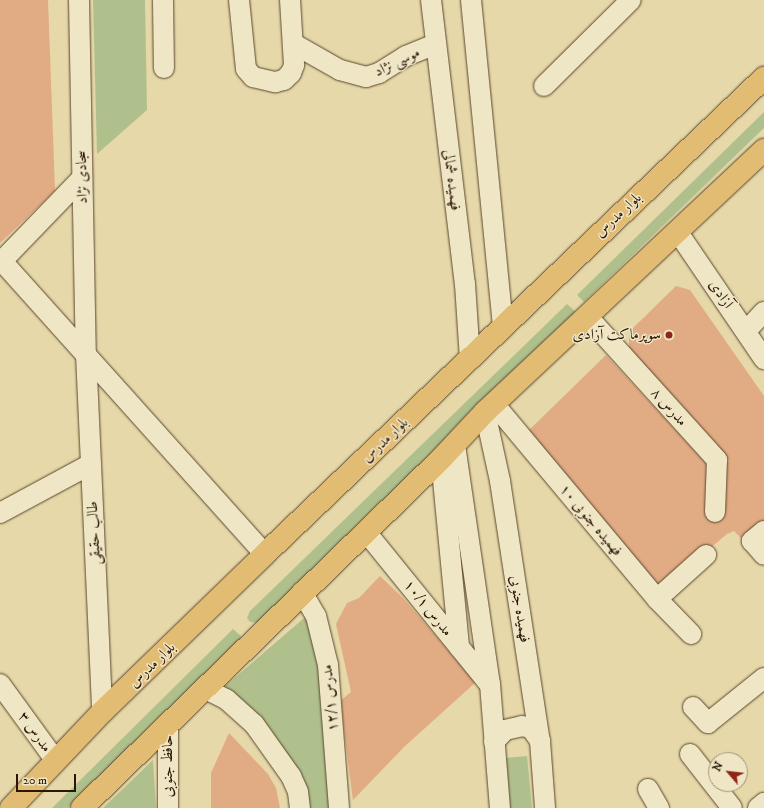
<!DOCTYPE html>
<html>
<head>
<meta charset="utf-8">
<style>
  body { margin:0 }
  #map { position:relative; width:764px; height:808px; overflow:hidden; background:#e6d8a8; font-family:"IM FELL DW Pica",Amiri,serif }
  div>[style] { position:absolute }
  .green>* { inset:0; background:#afc08c }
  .building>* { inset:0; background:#e1ab83 }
  .roads { filter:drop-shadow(0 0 1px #5a462e) drop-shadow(0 0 1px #5a462e) }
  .minor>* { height:20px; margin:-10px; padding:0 10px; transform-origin:10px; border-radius:10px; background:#efe6c6 }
  .major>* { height:22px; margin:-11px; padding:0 11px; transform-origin:11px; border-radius:11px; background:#e3bc74 }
  .dots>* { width:11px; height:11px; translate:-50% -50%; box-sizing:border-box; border:2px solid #efe6c6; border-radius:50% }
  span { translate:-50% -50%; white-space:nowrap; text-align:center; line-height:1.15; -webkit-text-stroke:3px #efe6c6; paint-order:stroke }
  .street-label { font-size:15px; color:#2b1605 }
  .poi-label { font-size:15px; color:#2b1605 }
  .right { translate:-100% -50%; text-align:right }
  .north { position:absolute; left:708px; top:752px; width:40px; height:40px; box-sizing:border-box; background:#efe6c6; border:1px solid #a19379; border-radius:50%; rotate:298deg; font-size:11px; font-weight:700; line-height:16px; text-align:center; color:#2b1605 }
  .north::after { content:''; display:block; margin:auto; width:14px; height:18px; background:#8f2418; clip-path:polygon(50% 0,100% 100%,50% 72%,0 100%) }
  .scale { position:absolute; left:16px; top:774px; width:60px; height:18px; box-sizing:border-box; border:2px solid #2b1605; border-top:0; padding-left:5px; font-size:12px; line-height:14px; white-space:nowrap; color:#2b1605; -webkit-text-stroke:3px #efe6c6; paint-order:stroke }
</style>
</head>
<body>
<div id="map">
  <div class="green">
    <div style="clip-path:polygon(93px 0,145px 0,147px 110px,97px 154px)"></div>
    <div style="clip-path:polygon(764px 112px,764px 128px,584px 302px,577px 295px)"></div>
    <div style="clip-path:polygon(567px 304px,576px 312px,258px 623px,250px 622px,247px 618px,250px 611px)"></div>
    <div style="clip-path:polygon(310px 613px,316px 627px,332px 808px,306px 808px,241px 701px,225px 686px)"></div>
    <div style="clip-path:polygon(233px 629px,241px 636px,239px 643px,68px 808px,52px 808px)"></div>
    <div style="clip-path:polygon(527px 756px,532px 808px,510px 808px,505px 758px)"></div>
    <div style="clip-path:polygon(153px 760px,156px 808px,103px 808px)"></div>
  </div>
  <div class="building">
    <div style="clip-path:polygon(0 0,48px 0,55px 191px,0 243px)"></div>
    <div style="clip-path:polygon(676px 286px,690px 290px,764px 396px,764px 523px,742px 539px,734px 531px,727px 534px,660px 590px,524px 435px,606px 355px,707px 464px,721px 466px,729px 461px,705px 432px,629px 348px,629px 332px)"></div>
    <div style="clip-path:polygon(380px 576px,403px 598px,476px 682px,404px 747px,353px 800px,340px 701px,351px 692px,336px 624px,347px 603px,359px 598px)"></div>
    <div style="clip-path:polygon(229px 733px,268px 774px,276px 788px,280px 808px,211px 808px,211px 773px)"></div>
  </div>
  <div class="roads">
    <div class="minor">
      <div style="left:79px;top:0;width:354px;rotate:88.9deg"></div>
      <div style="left:86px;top:354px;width:358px;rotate:87.4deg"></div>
      <div style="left:163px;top:0;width:68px;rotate:89.2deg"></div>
      <div style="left:239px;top:0;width:69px;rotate:84.2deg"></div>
      <div style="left:246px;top:69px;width:11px;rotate:49deg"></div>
      <div style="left:253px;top:77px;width:23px;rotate:13deg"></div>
      <div style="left:275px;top:82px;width:9px;rotate:-13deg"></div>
      <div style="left:284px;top:80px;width:10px;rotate:-45deg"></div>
      <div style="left:291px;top:73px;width:9px;rotate:-69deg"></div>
      <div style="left:294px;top:65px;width:65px;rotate:-93.5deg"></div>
      <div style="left:431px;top:0;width:286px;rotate:83.2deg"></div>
      <div style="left:465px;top:284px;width:76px;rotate:86.2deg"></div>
      <div style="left:471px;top:0;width:330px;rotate:84.4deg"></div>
      <div style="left:294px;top:44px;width:53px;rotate:29.5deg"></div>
      <div style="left:340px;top:70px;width:27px;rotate:15deg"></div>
      <div style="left:366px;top:77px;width:14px;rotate:-17deg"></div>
      <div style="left:379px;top:73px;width:32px;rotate:-32deg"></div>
      <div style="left:406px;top:56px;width:31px;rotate:-22deg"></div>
      <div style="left:544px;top:86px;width:122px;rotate:-44.7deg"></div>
      <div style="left:677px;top:231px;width:155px;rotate:55.8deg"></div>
      <div style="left:0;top:259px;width:397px;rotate:48.1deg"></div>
      <div style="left:0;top:263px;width:118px;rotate:-46deg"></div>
      <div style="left:587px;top:316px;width:194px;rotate:47.9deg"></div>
      <div style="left:717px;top:460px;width:52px;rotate:92.2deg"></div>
      <div style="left:746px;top:331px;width:26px;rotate:-47deg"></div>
      <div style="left:494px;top:404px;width:254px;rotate:50.1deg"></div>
      <div style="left:657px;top:599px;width:49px;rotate:45.8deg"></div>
      <div style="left:485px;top:412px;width:71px;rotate:77.7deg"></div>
      <div style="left:500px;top:481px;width:263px;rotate:81.3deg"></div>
      <div style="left:540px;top:741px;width:67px;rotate:85.7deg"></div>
      <div style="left:455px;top:445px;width:242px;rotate:81.7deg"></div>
      <div style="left:490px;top:684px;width:124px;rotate:85.4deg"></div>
      <div style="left:441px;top:459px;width:189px;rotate:84.5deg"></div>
      <div style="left:0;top:513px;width:103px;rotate:-28.3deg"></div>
      <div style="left:764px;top:531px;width:16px;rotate:140deg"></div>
      <div style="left:752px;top:541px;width:18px;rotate:49deg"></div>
      <div style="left:366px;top:532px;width:196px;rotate:51deg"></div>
      <div style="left:302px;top:592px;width:28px;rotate:60deg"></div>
      <div style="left:316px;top:616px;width:50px;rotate:76.2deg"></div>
      <div style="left:328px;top:665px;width:143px;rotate:85.6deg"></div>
      <div style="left:657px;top:599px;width:66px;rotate:-41.9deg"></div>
      <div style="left:0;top:684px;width:95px;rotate:54deg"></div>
      <div style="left:204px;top:688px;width:25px;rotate:27deg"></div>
      <div style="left:226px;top:699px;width:38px;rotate:42deg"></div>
      <div style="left:254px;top:724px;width:64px;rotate:54.6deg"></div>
      <div style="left:291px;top:776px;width:17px;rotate:66deg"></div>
      <div style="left:298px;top:792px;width:16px;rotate:83deg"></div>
      <div style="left:693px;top:707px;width:22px;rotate:47deg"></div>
      <div style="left:708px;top:723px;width:72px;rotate:-38.8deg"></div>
      <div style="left:168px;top:723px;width:85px;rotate:90deg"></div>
      <div style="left:494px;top:742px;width:16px;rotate:-47deg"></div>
      <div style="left:505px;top:730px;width:17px;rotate:-13deg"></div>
      <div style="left:522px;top:726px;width:9px;rotate:13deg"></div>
      <div style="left:531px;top:728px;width:16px;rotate:55deg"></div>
      <div style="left:690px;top:754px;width:68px;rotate:52.1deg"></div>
      <div style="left:648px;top:789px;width:22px;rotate:60deg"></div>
      <div style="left:758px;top:808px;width:8px;rotate:-40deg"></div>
    </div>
    <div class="major">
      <div style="left:11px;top:808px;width:132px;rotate:-46.5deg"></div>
      <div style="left:102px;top:712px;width:227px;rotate:-44.1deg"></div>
      <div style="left:265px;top:554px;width:690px;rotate:-43.65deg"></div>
      <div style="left:82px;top:808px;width:501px;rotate:-44.19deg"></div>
      <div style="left:441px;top:459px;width:64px;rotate:-46.9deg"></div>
      <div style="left:485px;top:412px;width:383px;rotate:-43.2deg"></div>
    </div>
  </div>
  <div class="dots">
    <div style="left:669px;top:335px;background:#8f2418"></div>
  </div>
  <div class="street-label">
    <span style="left:397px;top:62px;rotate:-26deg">موسی نژاد</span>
    <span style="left:82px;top:177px;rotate:-91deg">سجادی نژاد</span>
    <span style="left:452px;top:180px;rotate:83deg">فهمیده شمالی</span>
    <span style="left:618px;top:215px;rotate:-43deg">بلوار مدرس</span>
    <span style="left:721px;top:294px;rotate:56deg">آزادی</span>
    <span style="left:669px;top:407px;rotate:48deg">مدرس ۸</span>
    <span style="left:385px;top:440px;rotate:-44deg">بلوار مدرس</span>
    <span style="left:591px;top:520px;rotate:50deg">فهمیده جنوبی ۱۰</span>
    <span style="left:94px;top:533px;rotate:-93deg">طالب حقیقی</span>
    <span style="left:428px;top:608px;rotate:51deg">مدرس ۱۰/۱</span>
    <span style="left:520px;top:609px;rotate:81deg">فهمیده جنوبی</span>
    <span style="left:152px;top:665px;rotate:-44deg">بلوار مدرس</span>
    <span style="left:330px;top:698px;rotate:-95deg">مدرس ۱۲/۱</span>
    <span style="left:35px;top:732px;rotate:54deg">مدرس ۳</span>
    <span style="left:168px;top:766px;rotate:-90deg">حافظ جنوبی</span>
  </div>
  <div class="poi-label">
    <span class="right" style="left:661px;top:335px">سوپرماکت آزادی</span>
  </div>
  <div class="north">N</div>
  <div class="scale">20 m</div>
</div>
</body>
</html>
